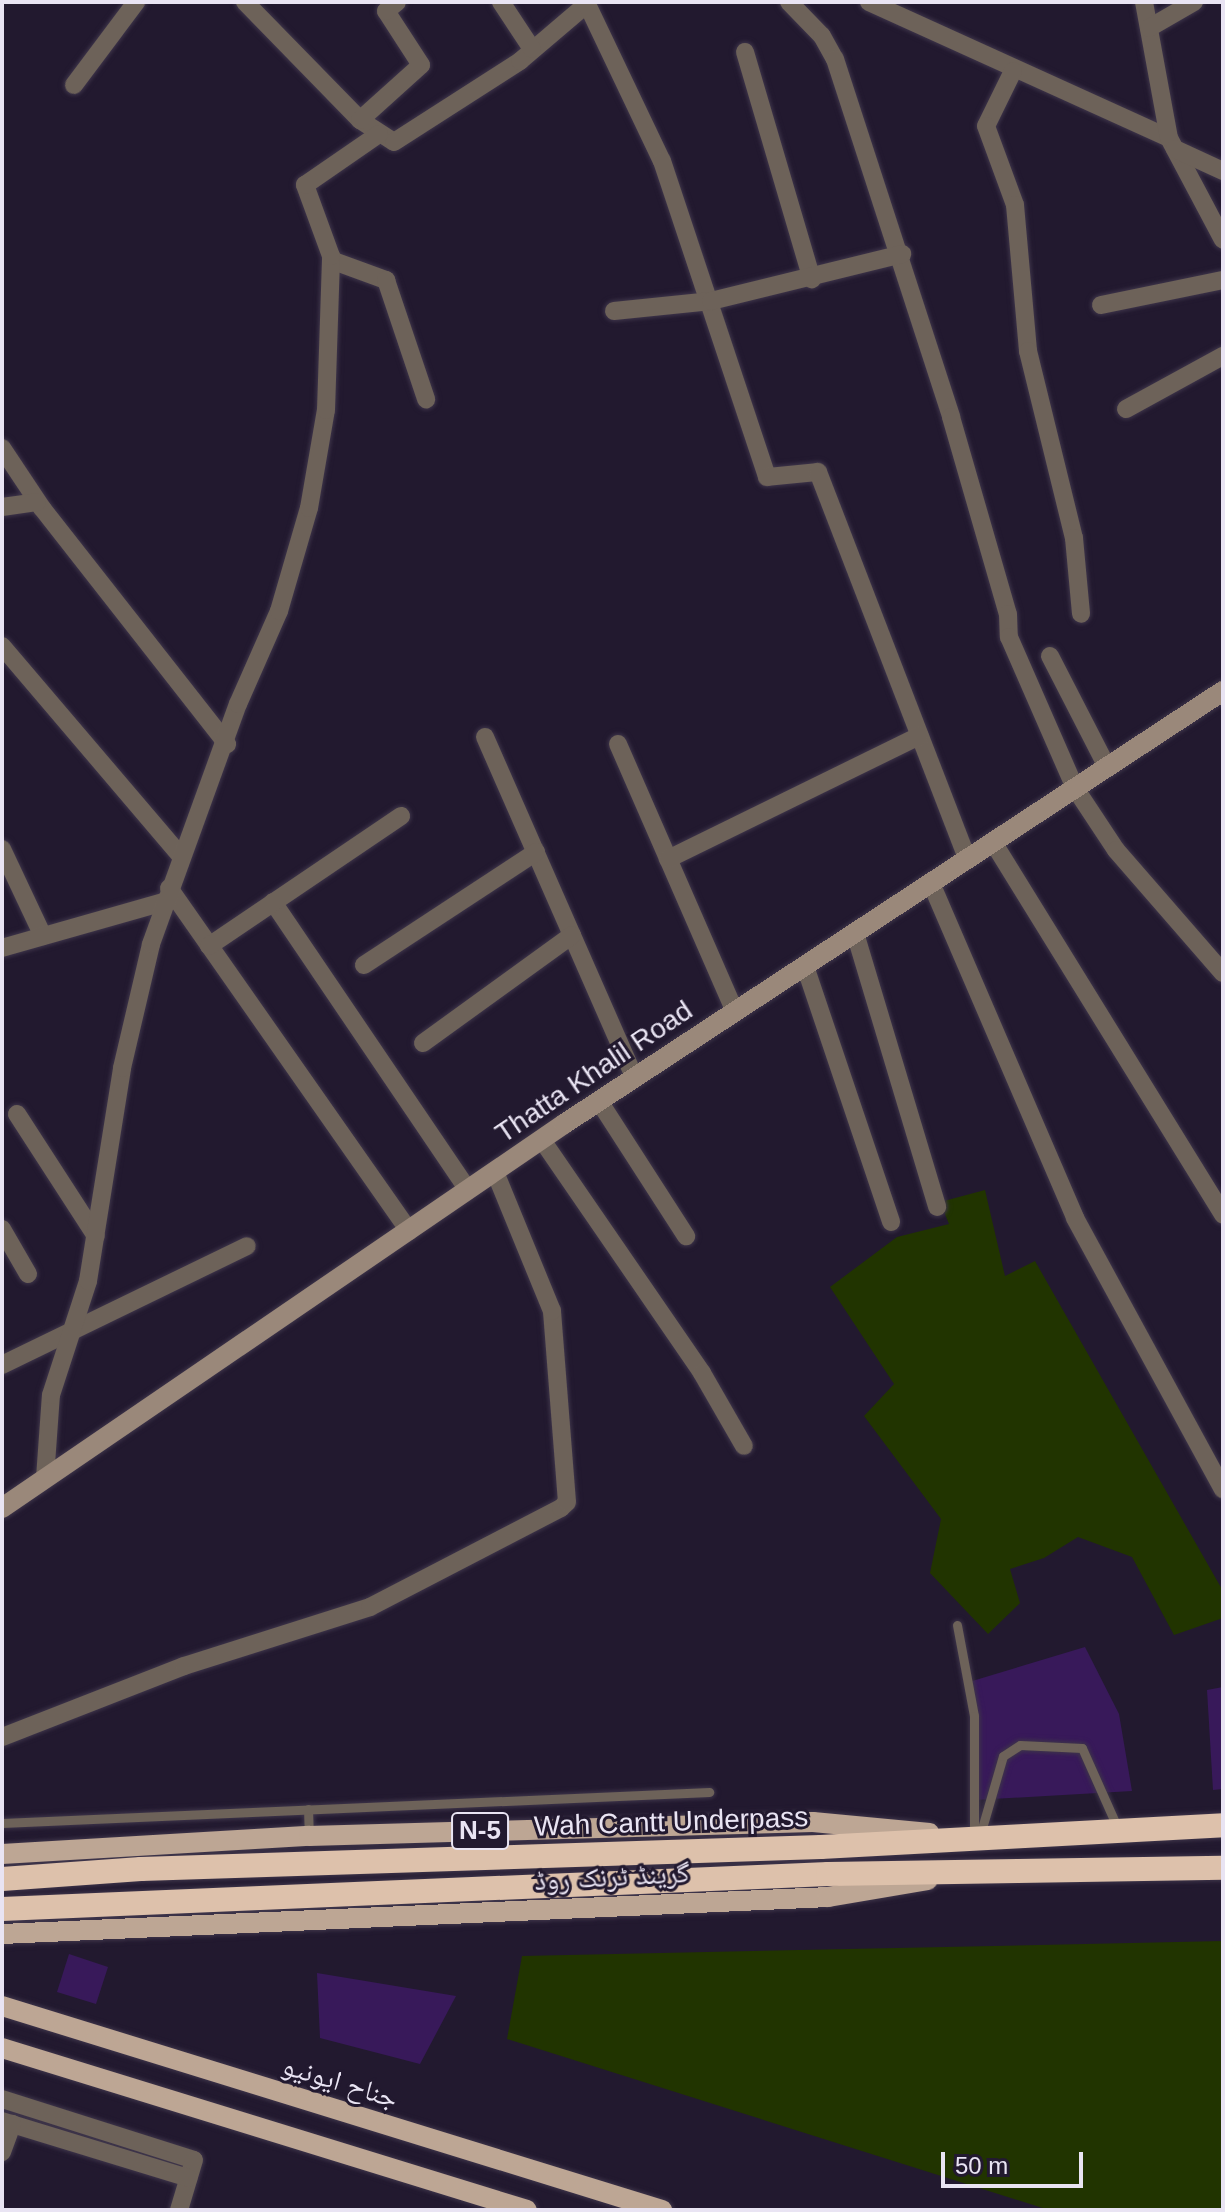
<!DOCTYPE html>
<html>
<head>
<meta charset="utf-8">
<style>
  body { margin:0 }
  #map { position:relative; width:1225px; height:2212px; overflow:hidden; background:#22192f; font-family:Helvetica,"Noto Naskh Arabic",sans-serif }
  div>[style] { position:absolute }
  .green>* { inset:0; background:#213400 }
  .building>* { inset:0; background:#38195a }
  .roads { filter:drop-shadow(0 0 2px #3e354a) drop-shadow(0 0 2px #3e354a) }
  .lane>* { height:9px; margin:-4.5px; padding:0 4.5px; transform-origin:4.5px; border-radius:4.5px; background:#6d6259 }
  .street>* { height:18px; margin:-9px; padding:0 9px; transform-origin:9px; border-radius:9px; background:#6d6259 }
  .secondary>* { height:20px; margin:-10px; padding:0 10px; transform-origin:10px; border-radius:10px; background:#9a887a }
  .primary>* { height:20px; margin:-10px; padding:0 10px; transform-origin:10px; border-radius:10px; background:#bda694 }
  .highway>* { height:24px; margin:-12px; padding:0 12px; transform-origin:12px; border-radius:12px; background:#ddc1ab }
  span { translate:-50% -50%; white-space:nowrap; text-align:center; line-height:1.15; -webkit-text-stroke:6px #22192f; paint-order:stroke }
  .shield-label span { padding:2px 6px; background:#22192f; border:2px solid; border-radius:6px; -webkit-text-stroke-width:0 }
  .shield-label { font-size:26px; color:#e9e4f3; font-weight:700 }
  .street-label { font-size:28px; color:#e9e4f3 }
  .frame { position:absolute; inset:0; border:4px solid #e9e4f3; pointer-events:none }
  .scale { position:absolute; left:941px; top:2152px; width:142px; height:36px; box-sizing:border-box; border:4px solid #e9e4f3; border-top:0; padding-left:10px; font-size:24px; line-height:28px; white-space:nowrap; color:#e9e4f3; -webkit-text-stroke:6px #22192f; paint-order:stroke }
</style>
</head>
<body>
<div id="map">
  <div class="green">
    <div style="clip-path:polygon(985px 1190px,1005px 1276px,1035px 1261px,1223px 1591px,1223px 1618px,1174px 1635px,1132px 1557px,1078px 1537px,1044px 1558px,1010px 1569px,1020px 1603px,988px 1634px,930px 1573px,941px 1519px,864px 1416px,894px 1384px,830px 1287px,897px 1237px,949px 1224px,940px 1202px)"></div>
    <div style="clip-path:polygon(1223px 1941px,1223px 2210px,1049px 2210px,507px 2039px,522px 1956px)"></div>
  </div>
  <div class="building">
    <div style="clip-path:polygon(1085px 1647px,1119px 1714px,1132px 1791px,975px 1800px,969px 1682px)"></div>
    <div style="clip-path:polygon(1223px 1687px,1223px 1789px,1213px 1790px,1207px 1690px)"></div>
    <div style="clip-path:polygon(69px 1954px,108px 1967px,96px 2004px,57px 1992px)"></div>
    <div style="clip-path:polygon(317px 1973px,456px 1996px,420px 2064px,320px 2038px)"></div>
  </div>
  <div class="roads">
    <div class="lane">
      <div style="left:957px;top:1625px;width:93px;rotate:79.4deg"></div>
      <div style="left:974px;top:1716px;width:120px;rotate:90deg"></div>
      <div style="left:308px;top:1809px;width:27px;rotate:88deg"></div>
      <div style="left:2px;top:1823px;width:708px;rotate:-2.51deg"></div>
      <div style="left:980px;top:1835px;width:82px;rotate:-73.8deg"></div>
      <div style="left:1003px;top:1756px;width:20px;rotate:-33deg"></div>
      <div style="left:1020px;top:1745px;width:62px;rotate:2.8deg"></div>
      <div style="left:1082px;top:1748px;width:89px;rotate:66deg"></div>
    </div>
    <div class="street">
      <div style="left:245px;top:2px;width:165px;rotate:45.7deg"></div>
      <div style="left:360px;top:120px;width:40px;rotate:32.9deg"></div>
      <div style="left:394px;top:142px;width:150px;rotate:-32.7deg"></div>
      <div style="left:520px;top:61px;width:88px;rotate:-40.4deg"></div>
      <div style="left:501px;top:2px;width:56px;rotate:56.6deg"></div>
      <div style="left:586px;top:2px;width:176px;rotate:64.5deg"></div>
      <div style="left:662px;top:161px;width:333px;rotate:71.6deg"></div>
      <div style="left:767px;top:477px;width:51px;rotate:-5.6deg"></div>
      <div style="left:818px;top:472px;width:415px;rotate:68.9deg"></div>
      <div style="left:789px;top:2px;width:47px;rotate:45.9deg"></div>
      <div style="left:822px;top:36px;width:26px;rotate:61deg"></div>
      <div style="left:835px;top:59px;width:376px;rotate:72deg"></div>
      <div style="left:951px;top:417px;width:205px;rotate:73.9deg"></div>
      <div style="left:1008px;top:614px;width:23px;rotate:88deg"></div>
      <div style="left:1009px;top:637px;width:165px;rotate:66.4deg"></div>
      <div style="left:1075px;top:788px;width:74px;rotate:56.5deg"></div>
      <div style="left:1116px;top:850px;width:163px;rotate:49deg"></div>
      <div style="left:869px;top:2px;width:329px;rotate:24.4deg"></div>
      <div style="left:1169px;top:138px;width:115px;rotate:62.1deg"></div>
      <div style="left:1144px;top:2px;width:138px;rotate:79.6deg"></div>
      <div style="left:1149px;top:28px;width:52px;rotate:-30deg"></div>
      <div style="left:745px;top:52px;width:237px;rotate:73.6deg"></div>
      <div style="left:1013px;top:71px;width:61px;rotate:116.1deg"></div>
      <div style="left:986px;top:126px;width:84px;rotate:69.8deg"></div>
      <div style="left:1015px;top:205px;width:147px;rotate:84.9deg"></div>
      <div style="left:1028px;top:351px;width:193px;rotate:76.2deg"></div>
      <div style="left:1074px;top:538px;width:76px;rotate:84.7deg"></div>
      <div style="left:74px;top:85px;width:104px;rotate:-53.2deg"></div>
      <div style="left:360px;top:120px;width:82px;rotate:-42deg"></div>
      <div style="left:421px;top:65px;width:64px;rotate:-122.9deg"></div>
      <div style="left:386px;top:11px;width:14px;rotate:-39deg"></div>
      <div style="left:1175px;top:149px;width:53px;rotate:24.6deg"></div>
      <div style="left:331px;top:260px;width:59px;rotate:20deg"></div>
      <div style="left:386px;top:280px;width:126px;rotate:71.4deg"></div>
      <div style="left:1101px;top:305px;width:125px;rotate:-11.6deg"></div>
      <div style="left:614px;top:311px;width:98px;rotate:-5.9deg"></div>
      <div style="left:711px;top:301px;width:197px;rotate:-13.8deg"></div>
      <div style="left:1126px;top:409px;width:111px;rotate:-28.7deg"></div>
      <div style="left:2px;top:448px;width:72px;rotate:56.3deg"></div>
      <div style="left:42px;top:508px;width:300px;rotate:51.9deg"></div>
      <div style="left:2px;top:507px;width:35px;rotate:-8deg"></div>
      <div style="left:2px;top:646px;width:275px;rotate:49.6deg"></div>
      <div style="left:1050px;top:656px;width:125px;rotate:62.8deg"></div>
      <div style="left:485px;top:737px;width:373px;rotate:66.3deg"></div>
      <div style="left:618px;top:744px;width:292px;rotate:66.4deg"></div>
      <div style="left:993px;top:842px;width:438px;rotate:58.3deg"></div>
      <div style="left:2px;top:849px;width:96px;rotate:64.8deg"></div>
      <div style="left:668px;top:859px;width:280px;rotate:-26.1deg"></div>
      <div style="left:931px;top:883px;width:365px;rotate:66.7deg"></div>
      <div style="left:1075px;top:1218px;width:309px;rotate:61.4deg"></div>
      <div style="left:169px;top:888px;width:419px;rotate:55deg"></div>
      <div style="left:273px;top:902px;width:348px;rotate:55.9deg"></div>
      <div style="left:855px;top:933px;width:286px;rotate:73.3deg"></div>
      <div style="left:209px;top:946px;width:232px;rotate:-34.1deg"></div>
      <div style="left:2px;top:948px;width:168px;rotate:-15.9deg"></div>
      <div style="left:364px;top:965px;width:206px;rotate:-33.3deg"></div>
      <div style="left:805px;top:966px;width:270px;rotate:71.4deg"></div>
      <div style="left:423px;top:1043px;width:184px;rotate:-35.9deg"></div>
      <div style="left:599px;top:1101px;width:161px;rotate:57.2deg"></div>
      <div style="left:17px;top:1114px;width:145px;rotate:57.1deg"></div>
      <div style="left:542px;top:1140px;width:283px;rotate:55.5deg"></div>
      <div style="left:702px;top:1373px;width:84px;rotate:60.1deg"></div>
      <div style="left:2px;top:1229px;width:52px;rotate:60deg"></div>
      <div style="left:2px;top:1365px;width:272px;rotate:-25.9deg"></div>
      <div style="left:45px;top:1478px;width:83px;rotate:-85.9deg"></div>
      <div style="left:51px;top:1395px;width:120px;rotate:-72deg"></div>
      <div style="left:88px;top:1281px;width:216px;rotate:-80.9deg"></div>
      <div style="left:122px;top:1068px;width:127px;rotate:-76.8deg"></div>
      <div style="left:151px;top:944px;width:255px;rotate:-70.1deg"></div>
      <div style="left:238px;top:704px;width:102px;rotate:-66.2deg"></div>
      <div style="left:279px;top:611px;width:107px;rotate:-73.8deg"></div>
      <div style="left:309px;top:508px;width:99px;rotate:-80.2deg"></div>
      <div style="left:326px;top:410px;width:154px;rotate:-88.1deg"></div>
      <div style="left:331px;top:256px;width:76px;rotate:-110.1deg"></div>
      <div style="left:305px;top:185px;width:90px;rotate:-34.6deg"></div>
      <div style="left:2px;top:1737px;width:195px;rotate:-21.3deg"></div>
      <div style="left:184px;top:1666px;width:195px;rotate:-17.6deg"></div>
      <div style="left:370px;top:1607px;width:215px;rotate:-27.4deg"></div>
      <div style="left:561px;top:1508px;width:8px;rotate:-45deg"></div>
      <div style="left:567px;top:1502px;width:192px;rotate:-94.5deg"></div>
      <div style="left:552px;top:1311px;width:150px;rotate:-112.3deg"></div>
      <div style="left:2px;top:2099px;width:201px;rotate:17.6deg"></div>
      <div style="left:194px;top:2160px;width:52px;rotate:106.7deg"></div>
      <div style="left:2px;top:2121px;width:195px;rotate:17deg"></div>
      <div style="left:2px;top:2152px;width:30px;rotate:-70deg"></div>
    </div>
    <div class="secondary">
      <div style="left:2px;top:1508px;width:681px;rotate:-34.34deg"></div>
      <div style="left:564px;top:1124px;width:789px;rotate:-33.31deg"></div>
    </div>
    <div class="primary">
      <div style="left:2px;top:1854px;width:308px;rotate:-3.4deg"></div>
      <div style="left:309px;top:1836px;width:504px;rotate:-1.59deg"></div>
      <div style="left:813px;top:1822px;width:117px;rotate:5.4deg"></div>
      <div style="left:2px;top:1934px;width:827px;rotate:-2.56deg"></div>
      <div style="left:828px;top:1897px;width:101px;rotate:-9.6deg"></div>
      <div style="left:2px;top:2006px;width:691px;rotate:17.18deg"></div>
      <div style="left:2px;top:2048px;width:549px;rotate:17.15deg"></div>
    </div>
    <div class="highway">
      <div style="left:2px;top:1879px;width:139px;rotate:-4.1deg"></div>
      <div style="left:141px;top:1869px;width:680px;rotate:-1.85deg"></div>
      <div style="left:821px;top:1847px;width:403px;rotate:-3.1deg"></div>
      <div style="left:2px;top:1909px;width:827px;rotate:-2.43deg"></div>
      <div style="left:828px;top:1874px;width:395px;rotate:-0.9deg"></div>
    </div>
  </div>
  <div class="shield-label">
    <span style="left:480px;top:1831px">N-5</span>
  </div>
  <div class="street-label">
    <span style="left:594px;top:1072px;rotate:-34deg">Thatta Khalil Road</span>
    <span style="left:671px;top:1822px;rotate:-2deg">Wah Cantt Underpass</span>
    <span style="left:612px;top:1877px;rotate:-3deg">گرینڈ ٹرنک روڈ</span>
    <span style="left:340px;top:2082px;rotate:17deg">جناح ایونیو</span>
  </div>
  <div class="frame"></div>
  <div class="scale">50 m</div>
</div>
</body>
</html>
